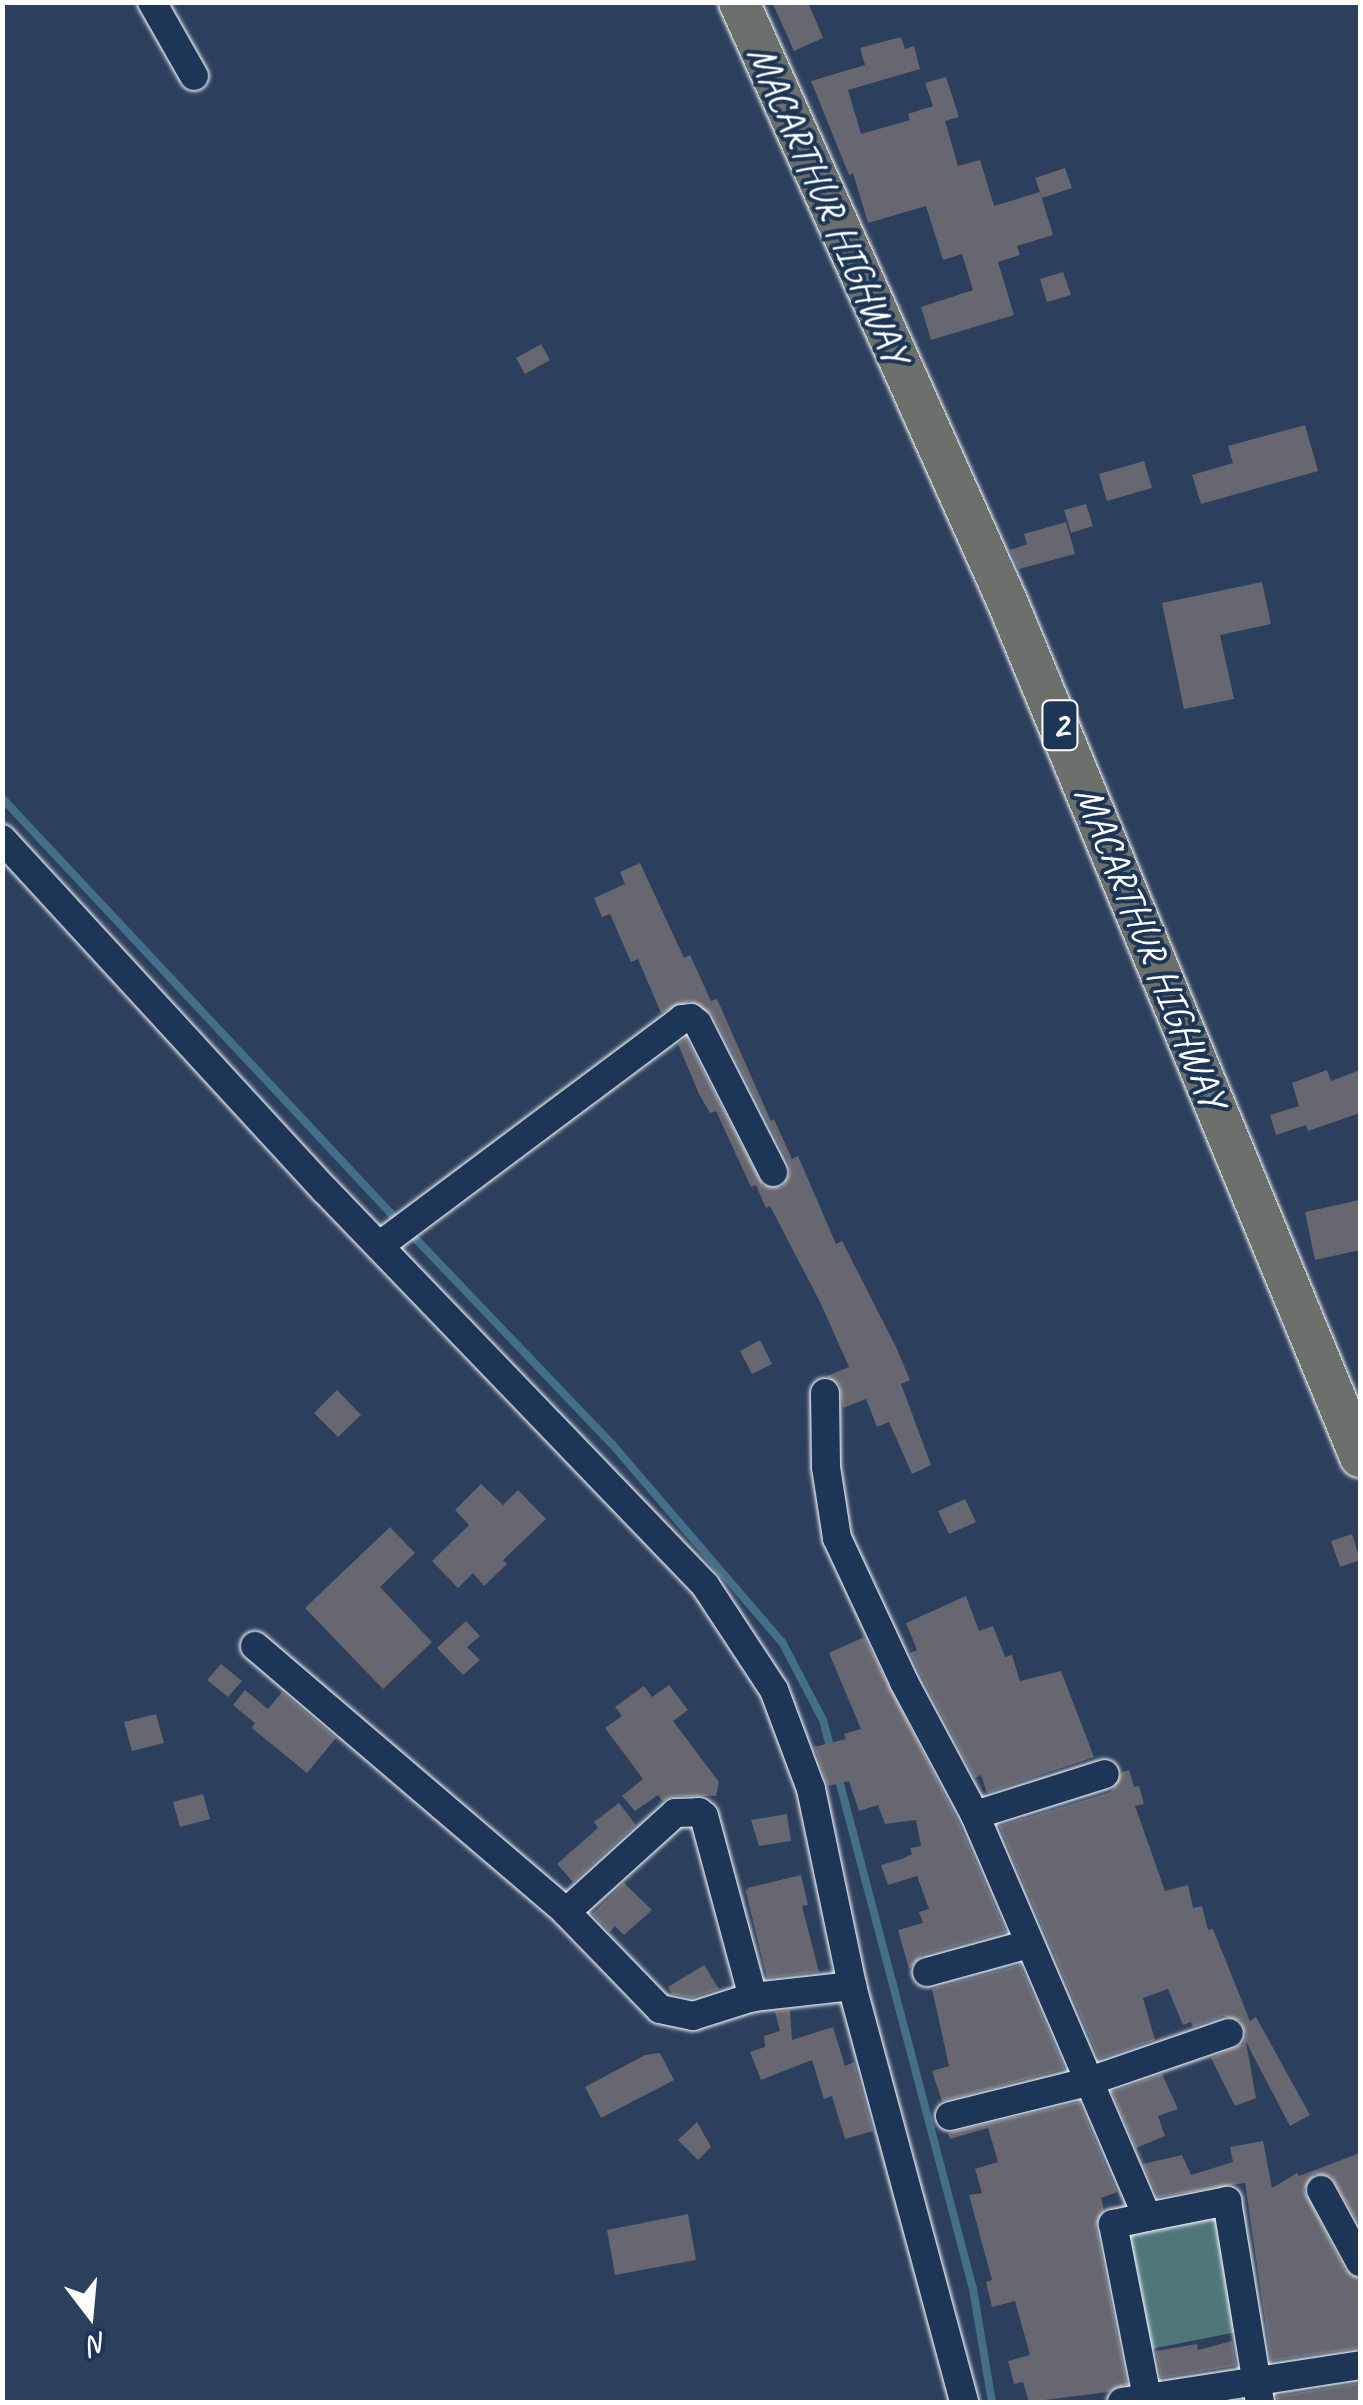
<!DOCTYPE html>
<html>
<head>
<meta charset="utf-8">
<style>
  body { margin:0 }
  #map { position:relative; width:1363px; height:2405px; overflow:hidden; background:#2c3f5c; font-family:Caveat,sans-serif }
  div>[style] { position:absolute }
  .green>* { inset:0; background:#4f777a }
  .stream>* { height:8px; margin:-4px; padding:0 4px; transform-origin:4px; border-radius:4px; background:#436f87 }
  .building>* { inset:0; background:#666770 }
  .roads { filter:drop-shadow(0 0 2px #fff) drop-shadow(0 0 2px #fff) }
  .minor>* { height:28px; margin:-14px; padding:0 14px; transform-origin:14px; border-radius:14px; background:#1d3557 }
  .highway>* { height:40px; margin:-20px; padding:0 20px; transform-origin:20px; border-radius:20px; background:#6c706d }
  span { translate:-50% -50%; white-space:nowrap; text-align:center; line-height:1.15; -webkit-text-stroke:8px #1d3557; paint-order:stroke }
  .shield-label span { padding:2px 8px; background:#1d3557; border:2px solid; border-radius:8px; -webkit-text-stroke-width:0 }
  .shield-label { font-size:38px; color:#fff; font-weight:700 }
  .street-label { font-size:40px; color:#fff }
  .frame { position:absolute; inset:0; border:5px solid #fff; pointer-events:none }
  .north { position:absolute; left:40px; top:2265px; width:100px; height:100px; -webkit-text-stroke:8px #1d3557; paint-order:stroke; rotate:164deg; font-size:28px; font-weight:700; line-height:40px; text-align:center; color:#fff }
  .north::after { content:''; display:block; margin:auto; width:35px; height:45px; background:#fff; clip-path:polygon(50% 0,100% 100%,50% 72%,0 100%) }
</style>
</head>
<body>
<div id="map">
  <div class="green">
    <div style="clip-path:polygon(1221px 2217px,1242px 2331px,1151px 2349px,1128px 2233px)"></div>
  </div>
  <div class="stream">
    <div style="left:2px;top:798px;width:578px;rotate:46.89deg"></div>
    <div style="left:414px;top:1237px;width:286px;rotate:46.3deg"></div>
    <div style="left:612px;top:1444px;width:261px;rotate:49.4deg"></div>
    <div style="left:782px;top:1642px;width:88px;rotate:62.3deg"></div>
    <div style="left:823px;top:1720px;width:34px;rotate:75deg"></div>
    <div style="left:838px;top:1776px;width:530px;rotate:75.26deg"></div>
    <div style="left:973px;top:2289px;width:115px;rotate:80.5deg"></div>
  </div>
  <div class="building">
    <div style="clip-path:polygon(772px 2px,808px 2px,823px 38px,794px 51px)"></div>
    <div style="clip-path:polygon(901px 37px,905px 49px,914px 46px,920px 69px,848px 90px,861px 134px,910px 120px,908px 114px,933px 106px,925px 83px,946px 77px,959px 117px,945px 121px,958px 166px,980px 160px,994px 206px,1040px 192px,1053px 235px,1017px 246px,1020px 255px,998px 262px,1014px 315px,931px 340px,921px 307px,973px 290px,962px 254px,943px 260px,926px 206px,868px 223px,853px 173px,849px 175px,811px 81px,865px 65px,860px 48px)"></div>
    <div style="clip-path:polygon(1065px 168px,1072px 188px,1042px 198px,1035px 178px)"></div>
    <div style="clip-path:polygon(1063px 272px,1071px 295px,1047px 302px,1040px 279px)"></div>
    <div style="clip-path:polygon(541px 344px,550px 360px,525px 374px,516px 358px)"></div>
    <div style="clip-path:polygon(1305px 425px,1318px 471px,1201px 504px,1192px 475px,1233px 463px,1228px 446px)"></div>
    <div style="clip-path:polygon(1144px 461px,1152px 488px,1107px 501px,1099px 474px)"></div>
    <div style="clip-path:polygon(1086px 504px,1093px 526px,1071px 533px,1064px 510px)"></div>
    <div style="clip-path:polygon(1066px 522px,1075px 554px,1019px 569px,1010px 550px,1027px 544px,1024px 534px)"></div>
    <div style="clip-path:polygon(1262px 582px,1271px 624px,1220px 635px,1234px 699px,1184px 709px,1162px 603px)"></div>
    <div style="clip-path:polygon(640px 863px,684px 958px,690px 955px,711px 1001px,717px 999px,771px 1121px,774px 1119px,792px 1159px,798px 1156px,836px 1244px,842px 1241px,896px 1347px,910px 1380px,901px 1384px,931px 1465px,912px 1474px,889px 1422px,877px 1427px,866px 1399px,843px 1408px,840px 1385px,827px 1376px,849px 1367px,820px 1302px,770px 1206px,766px 1208px,756px 1185px,751px 1187px,716px 1111px,710px 1113px,699px 1094px,678px 1044px,686px 1038px,763px 1186px,782px 1187px,790px 1174px,789px 1164px,713px 1015px,690px 1001px,661px 1013px,638px 959px,631px 962px,610px 914px,602px 917px,594px 898px,625px 884px,620px 872px)"></div>
    <div style="clip-path:polygon(1327px 1070px,1331px 1081px,1360px 1070px,1360px 1113px,1308px 1131px,1306px 1125px,1276px 1135px,1270px 1115px,1299px 1106px,1292px 1083px)"></div>
    <div style="clip-path:polygon(1360px 1200px,1360px 1250px,1315px 1260px,1305px 1212px)"></div>
    <div style="clip-path:polygon(760px 1340px,772px 1364px,752px 1374px,740px 1351px)"></div>
    <div style="clip-path:polygon(337px 1390px,361px 1415px,338px 1437px,314px 1413px)"></div>
    <div style="clip-path:polygon(481px 1484px,503px 1505px,518px 1490px,546px 1519px,503px 1560px,507px 1564px,484px 1586px,473px 1573px,458px 1588px,432px 1561px,469px 1525px,455px 1510px)"></div>
    <div style="clip-path:polygon(965px 1499px,976px 1522px,949px 1534px,938px 1511px)"></div>
    <div style="clip-path:polygon(390px 1527px,415px 1553px,380px 1587px,432px 1642px,383px 1689px,305px 1608px)"></div>
    <div style="clip-path:polygon(1352px 1534px,1360px 1560px,1340px 1567px,1331px 1541px)"></div>
    <div style="clip-path:polygon(966px 1596px,979px 1631px,993px 1626px,1005px 1657px,1012px 1655px,1020px 1681px,1061px 1671px,1094px 1757px,987px 1793px,981px 1775px,975px 1778px,920px 1674px,910px 1653px,917px 1650px,906px 1623px)"></div>
    <div style="clip-path:polygon(466px 1621px,480px 1636px,467px 1647px,480px 1660px,463px 1675px,437px 1648px)"></div>
    <div style="clip-path:polygon(864px 1637px,959px 1823px,1006px 1932px,922px 1955px,909px 1969px,898px 1930px,923px 1923px,919px 1912px,929px 1909px,917px 1876px,888px 1885px,881px 1865px,902px 1859px,912px 1854px,910px 1848px,921px 1846px,916px 1820px,885px 1824px,878px 1805px,859px 1811px,849px 1781px,828px 1786px,814px 1747px,846px 1739px,844px 1734px,861px 1729px,829px 1653px)"></div>
    <div style="clip-path:polygon(221px 1664px,242px 1681px,228px 1697px,207px 1680px)"></div>
    <div style="clip-path:polygon(669px 1685px,688px 1710px,673px 1721px,719px 1782px,716px 1796px,674px 1796px,662px 1801px,658px 1795px,635px 1811px,622px 1796px,643px 1779px,605px 1728px,622px 1716px,615px 1707px,644px 1686px,652px 1697px)"></div>
    <div style="clip-path:polygon(245px 1690px,268px 1709px,282px 1692px,336px 1738px,307px 1773px,252px 1728px,255px 1723px,233px 1705px)"></div>
    <div style="clip-path:polygon(156px 1714px,164px 1743px,132px 1751px,124px 1722px)"></div>
    <div style="clip-path:polygon(1129px 1770px,1134px 1787px,1139px 1786px,1144px 1804px,1135px 1806px,1165px 1891px,1188px 1885px,1193px 1908px,1202px 1906px,1208px 1930px,1213px 1929px,1250px 2021px,1256px 2017px,1310px 2115px,1290px 2126px,1246px 2042px,1256px 2098px,1235px 2106px,1211px 2058px,1243px 2044px,1246px 2035px,1241px 2021px,1224px 2016px,1193px 2027px,1191px 2022px,1183px 2025px,1168px 1989px,1143px 1998px,1155px 2040px,1099px 2059px,999px 1826px,1111px 1792px,1122px 1772px)"></div>
    <div style="clip-path:polygon(203px 1794px,210px 1819px,180px 1827px,173px 1802px)"></div>
    <div style="clip-path:polygon(619px 1803px,636px 1825px,573px 1882px,557px 1864px,598px 1828px,594px 1822px)"></div>
    <div style="clip-path:polygon(787px 1814px,791px 1841px,759px 1846px,751px 1820px)"></div>
    <div style="clip-path:polygon(801px 1875px,808px 1905px,802px 1906px,819px 1972px,767px 1978px,745px 1888px,748px 1892px,747px 1888px)"></div>
    <div style="clip-path:polygon(624px 1883px,652px 1910px,624px 1935px,615px 1926px,610px 1932px,592px 1914px)"></div>
    <div style="clip-path:polygon(704px 1965px,719px 1989px,692px 1998px,672px 1994px,668px 1987px)"></div>
    <div style="clip-path:polygon(1020px 1965px,1065px 2069px,942px 2101px,932px 2071px,949px 2066px,932px 1989px)"></div>
    <div style="clip-path:polygon(790px 2010px,792px 2040px,833px 2027px,845px 2066px,854px 2062px,873px 2131px,845px 2139px,832px 2096px,824px 2099px,812px 2060px,761px 2080px,750px 2052px,765px 2047px,764px 2036px,780px 2031px,775px 2012px)"></div>
    <div style="clip-path:polygon(660px 2053px,674px 2080px,601px 2118px,585px 2087px,645px 2055px)"></div>
    <div style="clip-path:polygon(1162px 2074px,1178px 2109px,1158px 2116px,1165px 2136px,1136px 2148px,1112px 2092px)"></div>
    <div style="clip-path:polygon(1079px 2102px,1117px 2192px,1101px 2198px,1104px 2210px,1096px 2226px,1127px 2384px,1108px 2392px,1029px 2402px,1023px 2382px,1014px 2384px,1008px 2361px,1030px 2355px,1015px 2301px,992px 2307px,986px 2282px,992px 2280px,969px 2195px,982px 2193px,975px 2169px,998px 2162px,988px 2128px,950px 2139px,948px 2133px)"></div>
    <div style="clip-path:polygon(697px 2122px,711px 2147px,698px 2160px,678px 2140px)"></div>
    <div style="clip-path:polygon(1263px 2141px,1272px 2188px,1297px 2173px,1299px 2176px,1360px 2153px,1360px 2226px,1331px 2176px,1314px 2174px,1304px 2190px,1345px 2270px,1360px 2279px,1360px 2348px,1271px 2361px,1245px 2183px,1158px 2197px,1143px 2164px,1182px 2155px,1191px 2175px,1233px 2162px,1230px 2147px)"></div>
    <div style="clip-path:polygon(688px 2214px,696px 2260px,615px 2275px,607px 2230px)"></div>
    <div style="clip-path:polygon(1232px 2341px,1236px 2366px,1161px 2378px,1156px 2351px,1197px 2344px,1198px 2350px)"></div>
    <div style="clip-path:polygon(1360px 2383px,1360px 2402px,1277px 2402px,1277px 2396px)"></div>
  </div>
  <div class="roads">
    <div class="minor">
      <div style="left:152px;top:2px;width:85px;rotate:60.4deg"></div>
      <div style="left:2px;top:839px;width:476px;rotate:47.4deg"></div>
      <div style="left:324px;top:1189px;width:550px;rotate:46.11deg"></div>
      <div style="left:705px;top:1585px;width:126px;rotate:56.7deg"></div>
      <div style="left:774px;top:1690px;width:106px;rotate:69.5deg"></div>
      <div style="left:811px;top:1789px;width:201px;rotate:78.2deg"></div>
      <div style="left:852px;top:1986px;width:431px;rotate:74.9deg"></div>
      <div style="left:379px;top:1246px;width:379px;rotate:-36.8deg"></div>
      <div style="left:682px;top:1019px;width:9px;rotate:-6deg"></div>
      <div style="left:691px;top:1018px;width:9px;rotate:41deg"></div>
      <div style="left:698px;top:1024px;width:166px;rotate:63.1deg"></div>
      <div style="left:825px;top:1393px;width:74px;rotate:89.2deg"></div>
      <div style="left:826px;top:1467px;width:72px;rotate:81.2deg"></div>
      <div style="left:837px;top:1538px;width:159px;rotate:65deg"></div>
      <div style="left:904px;top:1682px;width:151px;rotate:61.9deg"></div>
      <div style="left:975px;top:1815px;width:437px;rotate:66.8deg"></div>
      <div style="left:1147px;top:2217px;width:82px;rotate:-11.3deg"></div>
      <div style="left:1227px;top:2201px;width:204px;rotate:80.7deg"></div>
      <div style="left:255px;top:1646px;width:409px;rotate:40.5deg"></div>
      <div style="left:566px;top:1912px;width:135px;rotate:45.9deg"></div>
      <div style="left:660px;top:2009px;width:34px;rotate:12deg"></div>
      <div style="left:693px;top:2016px;width:63px;rotate:-17.6deg"></div>
      <div style="left:753px;top:1997px;width:100px;rotate:-6.3deg"></div>
      <div style="left:975px;top:1815px;width:136px;rotate:-17.5deg"></div>
      <div style="left:566px;top:1912px;width:147px;rotate:-42.2deg"></div>
      <div style="left:675px;top:1813px;width:24px;rotate:-2deg"></div>
      <div style="left:699px;top:1812px;width:6px;rotate:39deg"></div>
      <div style="left:704px;top:1816px;width:188px;rotate:74.9deg"></div>
      <div style="left:927px;top:1972px;width:106px;rotate:-15.4deg"></div>
      <div style="left:950px;top:2116px;width:141px;rotate:-13.9deg"></div>
      <div style="left:1087px;top:2082px;width:150px;rotate:-19deg"></div>
      <div style="left:1321px;top:2190px;width:82px;rotate:61.6deg"></div>
      <div style="left:1147px;top:2217px;width:35px;rotate:168deg"></div>
      <div style="left:1113px;top:2224px;width:176px;rotate:78.9deg"></div>
      <div style="left:1122px;top:2402px;width:241px;rotate:-8.8deg"></div>
    </div>
    <div class="highway">
      <div style="left:739px;top:2px;width:656px;rotate:65.9deg"></div>
      <div style="left:1007px;top:601px;width:926px;rotate:67.59deg"></div>
    </div>
  </div>
  <div class="shield-label">
    <span style="left:1060px;top:725px">2</span>
  </div>
  <div class="street-label">
    <span style="left:829px;top:204px;rotate:66deg">MACARTHUR HIGHWAY</span>
    <span style="left:1151px;top:947px;rotate:68deg">MACARTHUR HIGHWAY</span>
  </div>
  <div class="frame"></div>
  <div class="north">N</div>
</div>
</body>
</html>
